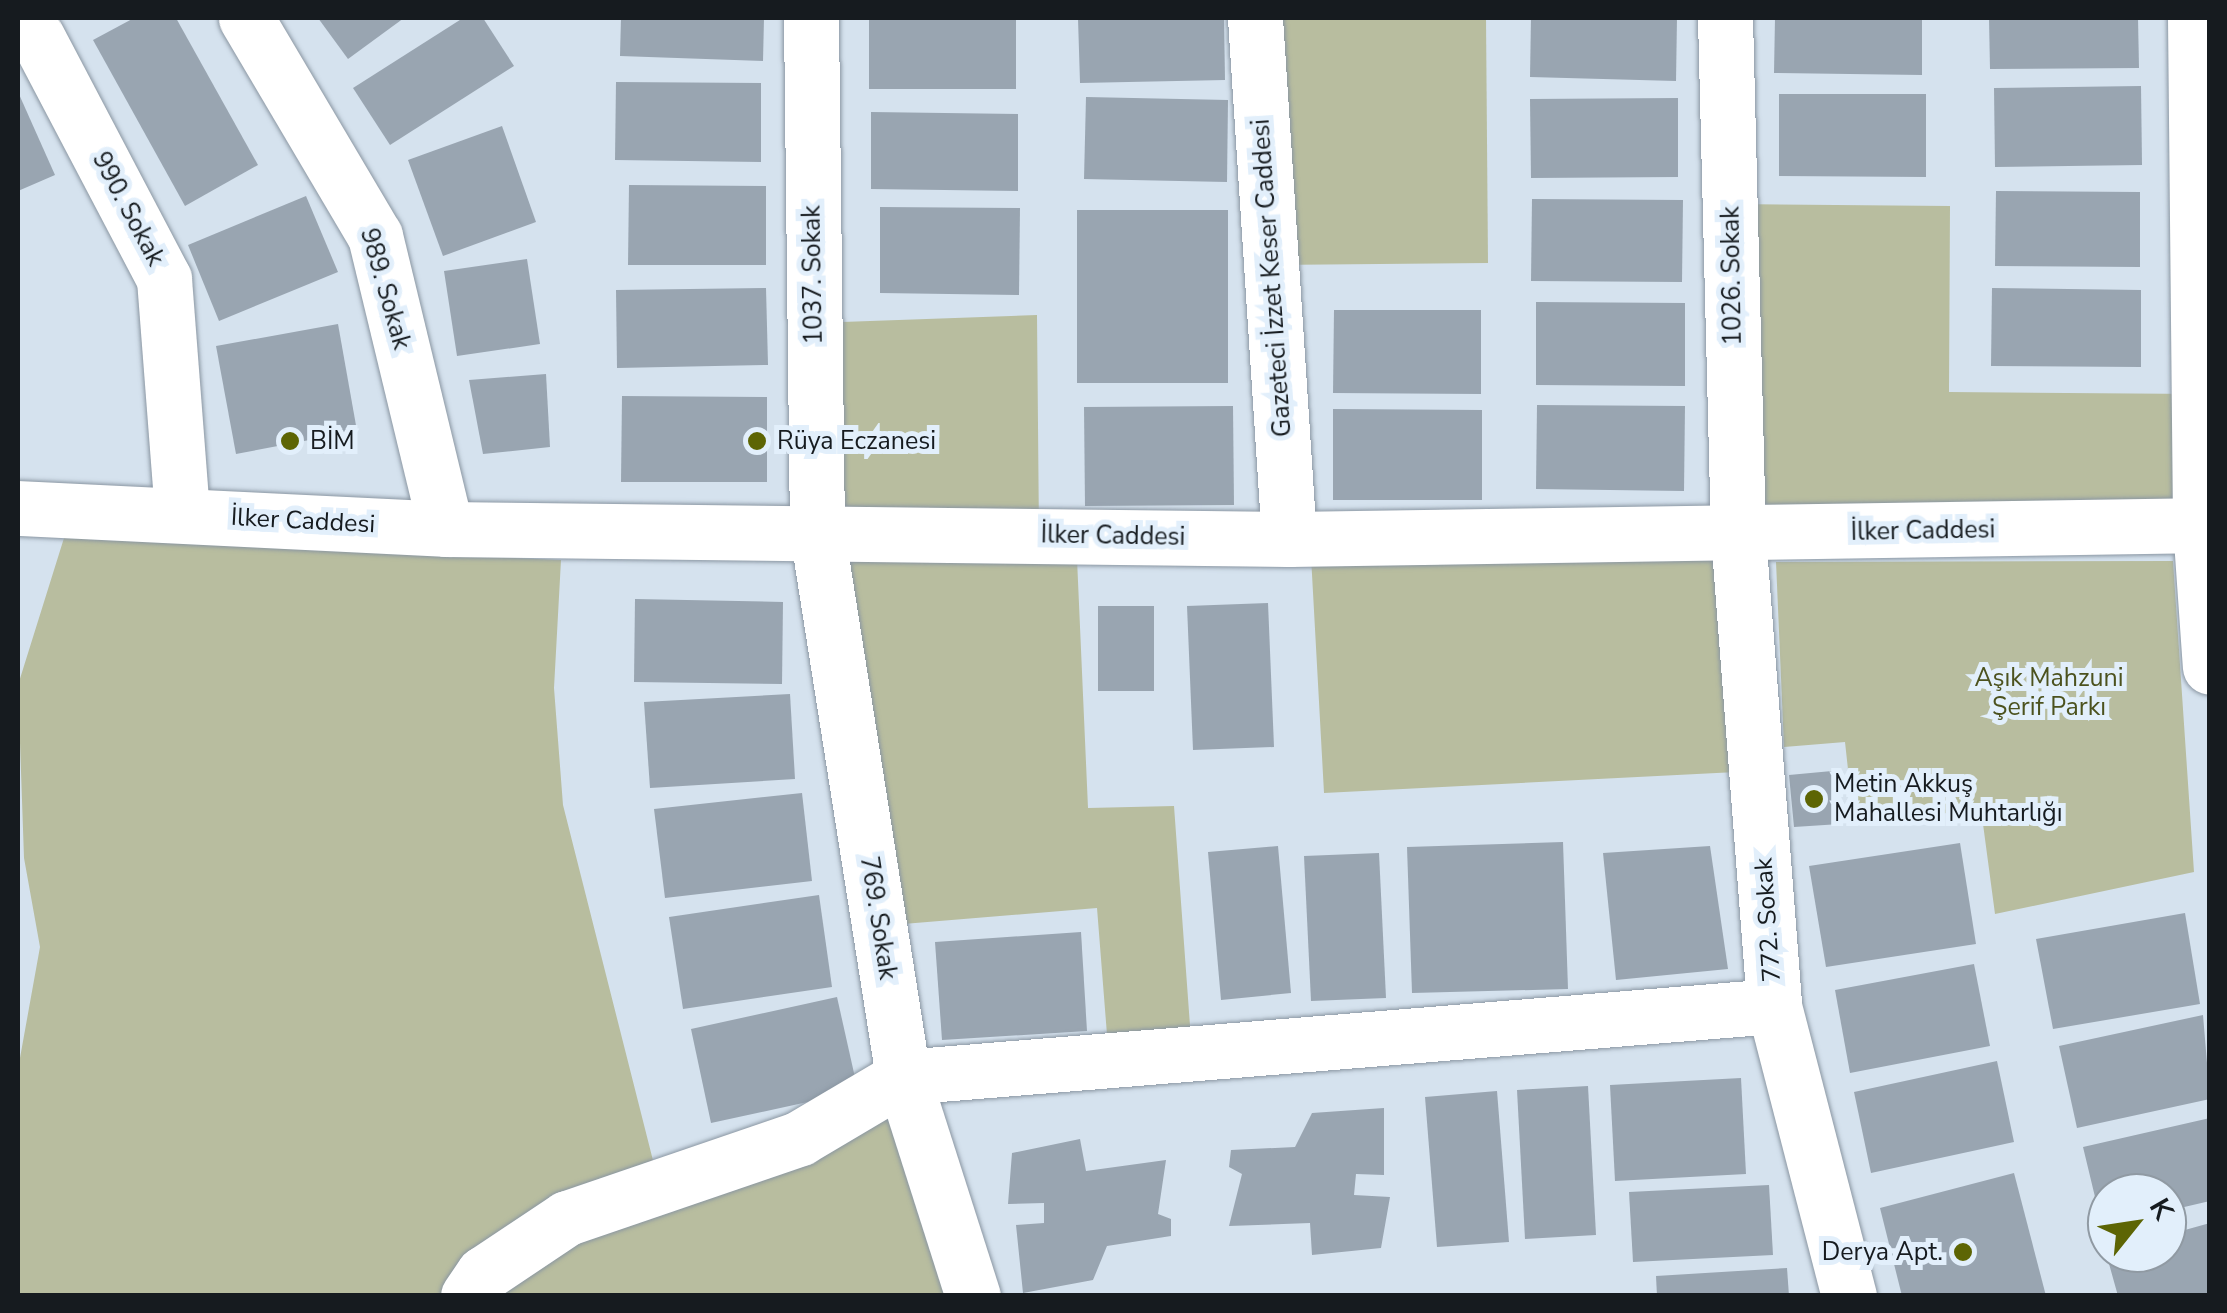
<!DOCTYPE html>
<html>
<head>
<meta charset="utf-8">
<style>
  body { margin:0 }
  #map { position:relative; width:2227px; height:1313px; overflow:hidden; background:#d5e2ee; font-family:"Nunito Sans",sans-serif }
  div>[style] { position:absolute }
  .green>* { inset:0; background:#b8bd9f }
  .building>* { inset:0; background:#99a5b1 }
  .roads { filter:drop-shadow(0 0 2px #8a96a2) drop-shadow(0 0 2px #8a96a2) }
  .minor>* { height:55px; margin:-27.5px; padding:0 27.5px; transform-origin:27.5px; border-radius:27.5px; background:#fff }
  .major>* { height:55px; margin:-27.5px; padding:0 27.5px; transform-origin:27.5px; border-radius:27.5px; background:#fff }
  .dots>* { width:28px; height:28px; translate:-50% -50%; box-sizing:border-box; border:5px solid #e2effb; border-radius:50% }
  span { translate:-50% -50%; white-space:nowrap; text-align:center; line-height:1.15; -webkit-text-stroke:10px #e2effb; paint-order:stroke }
  .street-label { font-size:25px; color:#161b1f }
  .poi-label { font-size:25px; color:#161b1f }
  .left { translate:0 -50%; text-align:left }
  .right { translate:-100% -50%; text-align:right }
  .park-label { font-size:25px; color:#4c521e }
  .frame { position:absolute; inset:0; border:20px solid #161b1f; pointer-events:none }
  .north { position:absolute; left:2087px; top:1173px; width:100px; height:100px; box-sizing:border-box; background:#e2effb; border:2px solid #909aa3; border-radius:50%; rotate:60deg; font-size:28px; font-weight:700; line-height:40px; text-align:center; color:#161b1f }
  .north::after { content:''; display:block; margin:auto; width:35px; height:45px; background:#5d6504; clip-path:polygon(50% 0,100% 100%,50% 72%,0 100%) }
</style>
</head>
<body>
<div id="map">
  <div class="green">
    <div style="clip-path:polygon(1255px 18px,1486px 18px,1488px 263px,1271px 265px)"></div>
    <div style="clip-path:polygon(1730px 204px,1950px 206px,1949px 392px,2199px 394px,2200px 525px,1738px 535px,1756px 771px,1324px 793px,1310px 538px,1737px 535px)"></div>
    <div style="clip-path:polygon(1037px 315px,1039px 534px,1076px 536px,1088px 808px,1174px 806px,1192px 1053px,1109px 1060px,1097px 908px,879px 926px,814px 323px)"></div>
    <div style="clip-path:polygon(64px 538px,561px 560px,554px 688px,563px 805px,662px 1196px,884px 1105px,946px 1296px,18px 1296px,18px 1069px,40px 947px,24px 858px,18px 685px)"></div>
    <div style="clip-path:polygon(2173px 561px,2194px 872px,1995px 914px,1981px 809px,1854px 824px,1845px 742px,1784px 747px,1776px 562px)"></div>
  </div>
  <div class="building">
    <div style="clip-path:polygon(134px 18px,176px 18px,258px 165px,185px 206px,93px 40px)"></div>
    <div style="clip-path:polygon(318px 18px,404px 18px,348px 59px)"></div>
    <div style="clip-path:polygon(463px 18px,483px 18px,514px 66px,390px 145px,353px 88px)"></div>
    <div style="clip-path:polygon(621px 18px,764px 18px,763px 61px,620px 56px)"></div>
    <div style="clip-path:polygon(869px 18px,1016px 18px,1016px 89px,869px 89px)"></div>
    <div style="clip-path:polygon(1078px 18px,1224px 18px,1225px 80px,1080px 83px)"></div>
    <div style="clip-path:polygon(1531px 18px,1677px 18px,1676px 81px,1530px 77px)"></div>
    <div style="clip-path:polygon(1775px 18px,1922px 18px,1922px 75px,1774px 73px)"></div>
    <div style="clip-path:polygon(1989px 18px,2138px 18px,2139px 68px,1990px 69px)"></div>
    <div style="clip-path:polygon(616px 82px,761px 83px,761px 162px,615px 160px)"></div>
    <div style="clip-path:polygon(2141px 86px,2142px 165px,1995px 167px,1994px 88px)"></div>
    <div style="clip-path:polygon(18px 92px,55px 175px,18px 191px)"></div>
    <div style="clip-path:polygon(1779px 94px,1926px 94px,1926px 177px,1779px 176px)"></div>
    <div style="clip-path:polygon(1086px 97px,1228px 100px,1227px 182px,1084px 179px)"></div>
    <div style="clip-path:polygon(1678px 98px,1678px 177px,1531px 178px,1530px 99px)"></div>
    <div style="clip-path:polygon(871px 112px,1018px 114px,1018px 191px,871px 189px)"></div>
    <div style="clip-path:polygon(502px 126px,536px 222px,443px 256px,408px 160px)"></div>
    <div style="clip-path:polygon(629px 185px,766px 186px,766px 265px,628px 265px)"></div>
    <div style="clip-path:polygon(1996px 191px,2140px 192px,2140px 267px,1995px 266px)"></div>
    <div style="clip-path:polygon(306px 196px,338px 272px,219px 321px,188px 245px)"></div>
    <div style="clip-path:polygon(1532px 199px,1683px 200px,1682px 282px,1531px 281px)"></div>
    <div style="clip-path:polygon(880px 207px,1020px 208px,1019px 295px,880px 293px)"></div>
    <div style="clip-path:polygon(1077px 210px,1228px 210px,1228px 383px,1077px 383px)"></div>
    <div style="clip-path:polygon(527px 259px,540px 344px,457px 356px,444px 271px)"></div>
    <div style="clip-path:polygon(766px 288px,768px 365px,617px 368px,616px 290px)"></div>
    <div style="clip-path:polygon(1992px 288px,2141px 290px,2141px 367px,1991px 366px)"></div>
    <div style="clip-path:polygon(1536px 302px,1685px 303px,1685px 386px,1536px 385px)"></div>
    <div style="clip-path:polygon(1334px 310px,1481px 310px,1481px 394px,1333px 393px)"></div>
    <div style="clip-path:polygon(338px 324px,357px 431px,236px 454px,216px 346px)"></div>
    <div style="clip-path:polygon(546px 374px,550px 447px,483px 454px,469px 380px)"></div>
    <div style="clip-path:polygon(622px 396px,767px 397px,767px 482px,621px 482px)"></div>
    <div style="clip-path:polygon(1537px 405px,1685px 406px,1684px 491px,1536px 489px)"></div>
    <div style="clip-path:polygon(1233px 406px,1234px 505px,1085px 506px,1084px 407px)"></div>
    <div style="clip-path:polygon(1333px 409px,1482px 410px,1482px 500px,1333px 500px)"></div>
    <div style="clip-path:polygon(635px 599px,783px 602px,782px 684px,634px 682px)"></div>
    <div style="clip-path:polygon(1268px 603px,1274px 747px,1193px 750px,1187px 606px)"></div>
    <div style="clip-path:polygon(1098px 606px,1154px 606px,1154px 691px,1098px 691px)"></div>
    <div style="clip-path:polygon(790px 694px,795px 779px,650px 788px,644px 702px)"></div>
    <div style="clip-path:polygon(1832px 771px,1840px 824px,1794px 827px,1789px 775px)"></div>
    <div style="clip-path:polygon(802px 793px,812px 881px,665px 898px,654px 809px)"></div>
    <div style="clip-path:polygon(1563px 842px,1568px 989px,1412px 993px,1407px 847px)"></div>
    <div style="clip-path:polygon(1960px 843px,1976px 944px,1826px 967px,1809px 866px)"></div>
    <div style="clip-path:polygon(1278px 846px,1291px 993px,1221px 1000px,1208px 852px)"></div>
    <div style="clip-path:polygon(1710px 846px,1728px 969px,1616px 980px,1603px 853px)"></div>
    <div style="clip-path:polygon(1379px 853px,1386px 998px,1311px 1001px,1304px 856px)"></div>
    <div style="clip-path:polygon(819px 895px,832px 987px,683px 1009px,669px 917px)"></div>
    <div style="clip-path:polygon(2185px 913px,2200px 1004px,2053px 1029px,2036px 939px)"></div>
    <div style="clip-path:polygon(1081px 932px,1087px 1031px,942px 1040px,935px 942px)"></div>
    <div style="clip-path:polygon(1974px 964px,1990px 1046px,1850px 1073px,1835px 990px)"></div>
    <div style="clip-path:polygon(837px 997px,858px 1091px,711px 1123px,691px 1029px)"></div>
    <div style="clip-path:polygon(2203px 1015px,2210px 1099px,2077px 1128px,2059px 1046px)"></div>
    <div style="clip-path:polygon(1997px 1061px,2014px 1142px,1871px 1173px,1854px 1092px)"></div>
    <div style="clip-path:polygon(1741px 1078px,1746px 1174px,1615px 1181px,1610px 1085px)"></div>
    <div style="clip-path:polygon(1588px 1086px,1596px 1235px,1525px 1239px,1517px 1090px)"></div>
    <div style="clip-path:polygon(1497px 1091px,1509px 1242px,1437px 1247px,1425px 1097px)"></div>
    <div style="clip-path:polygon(1384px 1108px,1384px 1175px,1356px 1174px,1354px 1195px,1390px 1197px,1381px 1248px,1312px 1255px,1310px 1223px,1229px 1226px,1242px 1174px,1229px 1167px,1231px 1150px,1295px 1147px,1312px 1113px)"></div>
    <div style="clip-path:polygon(2210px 1118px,2210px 1201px,2167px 1211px,2167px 1193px,2107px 1193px,2102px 1226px,2083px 1147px)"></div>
    <div style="clip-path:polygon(1080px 1139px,1086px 1171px,1166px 1160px,1158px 1214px,1171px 1219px,1171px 1236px,1107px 1246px,1093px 1280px,1023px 1293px,1016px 1225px,1044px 1223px,1044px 1203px,1008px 1204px,1012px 1153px)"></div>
    <div style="clip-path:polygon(2014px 1173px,2046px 1296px,1902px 1296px,1880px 1208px)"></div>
    <div style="clip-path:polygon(1769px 1185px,1773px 1255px,1633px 1262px,1629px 1192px)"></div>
    <div style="clip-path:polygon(2210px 1223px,2210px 1296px,2118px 1296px,2106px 1253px,2167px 1253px,2167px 1235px)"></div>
    <div style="clip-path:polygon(1787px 1268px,1789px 1296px,1657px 1296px,1656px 1276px)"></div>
  </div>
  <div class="roads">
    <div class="minor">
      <div style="left:246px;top:18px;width:253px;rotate:59.4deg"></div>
      <div style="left:375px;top:236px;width:301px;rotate:76.4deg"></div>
      <div style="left:811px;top:18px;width:514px;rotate:89.33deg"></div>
      <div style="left:817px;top:532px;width:552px;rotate:81.03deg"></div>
      <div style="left:903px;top:1077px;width:230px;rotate:72.3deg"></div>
      <div style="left:1255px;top:18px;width:522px;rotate:86.27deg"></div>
      <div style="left:1725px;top:18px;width:517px;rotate:88.56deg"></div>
      <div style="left:1738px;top:535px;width:472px;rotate:85.6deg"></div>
      <div style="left:1774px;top:1006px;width:300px;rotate:75.5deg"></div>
      <div style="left:2195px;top:18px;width:507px;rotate:89.43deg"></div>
      <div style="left:2200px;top:525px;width:142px;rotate:86deg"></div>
      <div style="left:37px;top:37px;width:273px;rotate:62.3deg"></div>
      <div style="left:164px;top:279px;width:236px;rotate:85.6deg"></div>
      <div style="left:468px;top:1296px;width:27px;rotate:-56deg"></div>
      <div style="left:483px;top:1274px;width:101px;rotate:-33.7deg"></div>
      <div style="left:567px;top:1218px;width:246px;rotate:-18.9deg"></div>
      <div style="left:800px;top:1138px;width:120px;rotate:-30.6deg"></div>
      <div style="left:903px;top:1077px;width:874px;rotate:-4.66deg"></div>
    </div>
    <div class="major">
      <div style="left:18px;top:508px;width:429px;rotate:2.8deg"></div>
      <div style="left:446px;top:529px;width:843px;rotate:0.68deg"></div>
      <div style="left:1289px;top:539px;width:921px;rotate:-0.87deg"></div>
    </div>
  </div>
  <div class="dots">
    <div style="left:290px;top:441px;background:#5d6504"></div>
    <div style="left:757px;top:441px;background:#5d6504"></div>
    <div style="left:1814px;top:799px;background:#5d6504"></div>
    <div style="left:1963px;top:1252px;background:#5d6504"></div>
  </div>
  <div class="street-label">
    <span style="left:128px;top:209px;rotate:62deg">990. Sokak</span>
    <span style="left:813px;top:275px;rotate:-91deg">1037. Sokak</span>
    <span style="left:1732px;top:276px;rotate:-91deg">1026. Sokak</span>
    <span style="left:1272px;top:278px;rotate:-94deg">Gazeteci İzzet Keser Caddesi</span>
    <span style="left:385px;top:289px;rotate:74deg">989. Sokak</span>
    <span style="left:303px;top:521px;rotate:3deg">İlker Caddesi</span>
    <span style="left:1923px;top:531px;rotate:-1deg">İlker Caddesi</span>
    <span style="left:1113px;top:536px;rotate:1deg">İlker Caddesi</span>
    <span style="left:878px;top:918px;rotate:81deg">769. Sokak</span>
    <span style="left:1768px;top:920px;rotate:-94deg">772. Sokak</span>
  </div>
  <div class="poi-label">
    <span class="left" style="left:310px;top:441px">BİM</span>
    <span class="left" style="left:777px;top:441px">Rüya Eczanesi</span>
    <span class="left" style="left:1834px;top:799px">Metin Akkuş<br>Mahallesi Muhtarlığı</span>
    <span class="right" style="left:1943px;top:1252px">Derya Apt.</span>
  </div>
  <div class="park-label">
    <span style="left:2049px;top:693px">Aşık Mahzuni<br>Şerif Parkı</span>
  </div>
  <div class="frame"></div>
  <div class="north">K</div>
</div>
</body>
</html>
